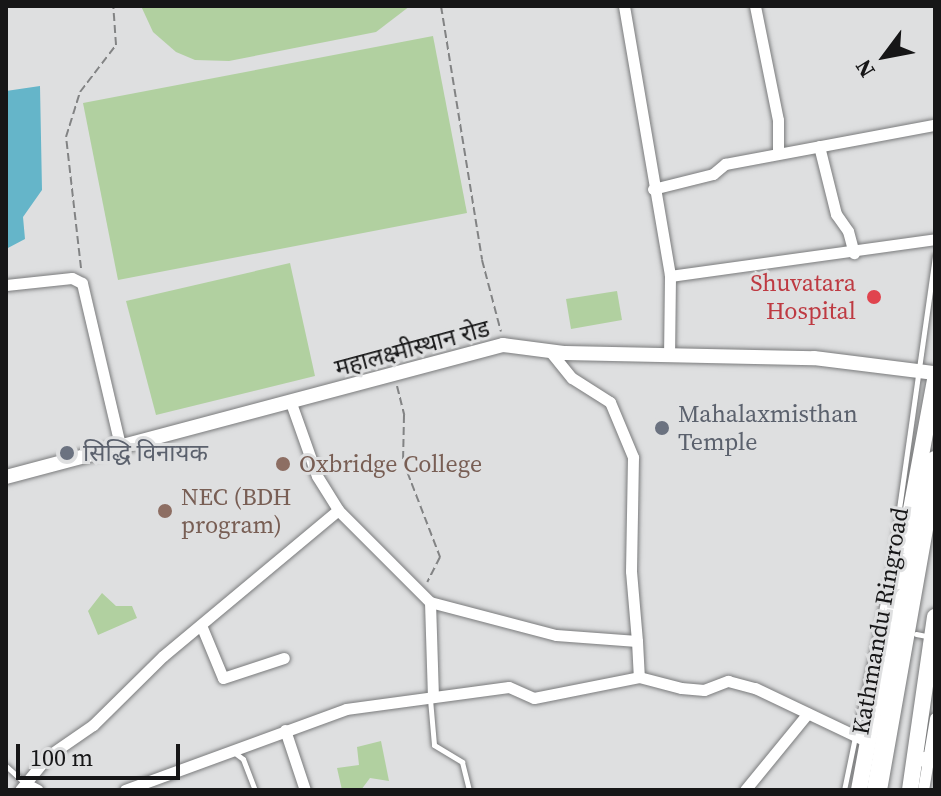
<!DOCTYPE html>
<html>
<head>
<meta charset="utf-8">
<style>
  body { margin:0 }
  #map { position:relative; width:941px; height:796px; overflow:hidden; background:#dedfe0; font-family:"Source Serif 4","Noto Sans Devanagari",serif }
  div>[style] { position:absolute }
  .green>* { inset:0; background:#b1d0a0 }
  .water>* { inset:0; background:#65b5c9 }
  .path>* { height:2px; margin-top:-1px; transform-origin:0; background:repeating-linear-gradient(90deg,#828384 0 8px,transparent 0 12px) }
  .roads { filter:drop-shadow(0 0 2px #7a7b7c) drop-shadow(0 0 2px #7a7b7c) }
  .lane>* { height:5px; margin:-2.5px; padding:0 2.5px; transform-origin:2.5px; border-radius:2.5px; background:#fff }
  .street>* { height:11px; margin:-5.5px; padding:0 5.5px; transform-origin:5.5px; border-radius:5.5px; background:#fff }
  .secondary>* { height:14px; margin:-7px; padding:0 7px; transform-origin:7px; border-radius:7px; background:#fff }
  .primary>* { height:16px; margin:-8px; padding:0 8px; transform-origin:8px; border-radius:8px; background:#fff }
  .highway>* { height:20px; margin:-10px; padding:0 10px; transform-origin:10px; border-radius:10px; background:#fff }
  .dots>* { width:22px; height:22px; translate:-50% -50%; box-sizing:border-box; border:4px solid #dedfe0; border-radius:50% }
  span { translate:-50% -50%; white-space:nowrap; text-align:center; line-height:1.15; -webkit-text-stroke:6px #dedfe0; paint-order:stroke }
  .health-label { font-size:24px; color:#be3a42 }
  .right { translate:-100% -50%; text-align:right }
  .street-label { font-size:24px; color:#161617 }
  .worship-label { font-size:24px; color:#5b616d }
  .left { translate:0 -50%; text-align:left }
  .education-label { font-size:24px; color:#785e54 }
  .frame { position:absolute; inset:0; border:8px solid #161617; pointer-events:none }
  .north { position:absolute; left:845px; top:16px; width:80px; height:80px; -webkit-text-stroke:6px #dedfe0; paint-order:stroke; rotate:238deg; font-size:22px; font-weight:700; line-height:32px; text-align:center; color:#161617 }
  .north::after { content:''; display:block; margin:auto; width:28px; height:36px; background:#161617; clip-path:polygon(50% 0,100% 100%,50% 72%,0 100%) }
  .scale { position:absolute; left:16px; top:744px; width:164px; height:36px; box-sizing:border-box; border:4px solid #161617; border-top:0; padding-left:10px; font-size:24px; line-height:28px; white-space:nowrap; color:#161617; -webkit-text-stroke:6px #dedfe0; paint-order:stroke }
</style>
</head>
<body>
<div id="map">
  <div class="green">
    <div style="clip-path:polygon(141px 6px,410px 6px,376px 32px,229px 61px,195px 60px,176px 52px,153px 32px)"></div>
    <div style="clip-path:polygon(433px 36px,467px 213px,118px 280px,83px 103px)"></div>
    <div style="clip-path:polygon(290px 263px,315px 376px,156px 415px,126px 301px)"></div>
    <div style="clip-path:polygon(617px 291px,622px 320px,571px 329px,566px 299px)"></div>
    <div style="clip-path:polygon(102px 593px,116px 606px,132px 606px,137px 618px,98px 635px,88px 611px)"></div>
    <div style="clip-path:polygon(381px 741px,389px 781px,370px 778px,361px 790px,342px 790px,337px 768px,359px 765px,357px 747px)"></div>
  </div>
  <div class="water">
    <div style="clip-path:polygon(40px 86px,42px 190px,23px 217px,25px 239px,6px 249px,6px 91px)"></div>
  </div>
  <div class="path">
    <div style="left:441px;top:6px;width:257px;rotate:80.8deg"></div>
    <div style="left:482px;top:260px;width:74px;rotate:75.2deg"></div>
    <div style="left:81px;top:268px;width:132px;rotate:-96.5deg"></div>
    <div style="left:66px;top:137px;width:47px;rotate:-72.7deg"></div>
    <div style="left:80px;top:92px;width:59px;rotate:-52.5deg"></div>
    <div style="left:116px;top:45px;width:39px;rotate:-94deg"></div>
    <div style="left:397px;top:386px;width:30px;rotate:76deg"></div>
    <div style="left:404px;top:415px;width:46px;rotate:91.2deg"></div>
    <div style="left:403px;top:461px;width:103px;rotate:68.9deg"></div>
    <div style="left:440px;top:557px;width:28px;rotate:117deg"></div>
  </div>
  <div class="roads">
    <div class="lane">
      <div style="left:916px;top:634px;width:15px;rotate:11deg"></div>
      <div style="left:430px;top:699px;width:46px;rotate:85deg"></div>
      <div style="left:434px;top:745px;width:33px;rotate:31deg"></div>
      <div style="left:462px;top:762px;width:29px;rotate:76deg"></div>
      <div style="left:235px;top:753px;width:10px;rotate:37deg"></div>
      <div style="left:243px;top:759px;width:33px;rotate:69deg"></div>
      <div style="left:6px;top:766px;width:27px;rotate:42deg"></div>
      <div style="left:844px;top:790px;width:237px;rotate:-78.3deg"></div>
      <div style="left:892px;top:558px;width:306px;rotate:-81.9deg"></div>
    </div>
    <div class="street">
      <div style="left:624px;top:6px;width:274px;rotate:80.3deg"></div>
      <div style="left:670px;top:276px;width:78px;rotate:90.7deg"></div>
      <div style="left:755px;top:6px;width:116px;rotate:78.6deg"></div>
      <div style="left:778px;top:120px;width:33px;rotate:90deg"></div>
      <div style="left:819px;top:146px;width:70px;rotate:76deg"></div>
      <div style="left:836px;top:214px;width:21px;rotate:55deg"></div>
      <div style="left:848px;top:231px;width:23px;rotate:75deg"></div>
      <div style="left:653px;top:189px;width:62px;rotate:-14deg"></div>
      <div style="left:713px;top:174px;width:16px;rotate:-40deg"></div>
      <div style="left:725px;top:164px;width:212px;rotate:-10.6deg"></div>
      <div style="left:670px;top:276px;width:268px;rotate:-7.9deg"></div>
      <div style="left:6px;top:285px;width:66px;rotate:-6.1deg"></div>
      <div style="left:72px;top:278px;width:11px;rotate:27deg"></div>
      <div style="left:82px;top:283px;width:166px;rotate:76.8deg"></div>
      <div style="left:549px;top:350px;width:36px;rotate:51deg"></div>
      <div style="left:572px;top:378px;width:45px;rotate:32.3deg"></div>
      <div style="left:610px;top:402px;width:60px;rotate:67.3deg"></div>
      <div style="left:633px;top:457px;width:114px;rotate:91deg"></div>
      <div style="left:631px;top:571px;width:70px;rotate:85.1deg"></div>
      <div style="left:291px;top:403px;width:77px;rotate:70.4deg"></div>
      <div style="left:317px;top:476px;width:40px;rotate:58deg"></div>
      <div style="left:338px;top:510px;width:130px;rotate:45deg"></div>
      <div style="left:430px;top:602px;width:130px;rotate:14.7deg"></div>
      <div style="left:556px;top:635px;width:81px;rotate:4.2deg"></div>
      <div style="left:637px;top:641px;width:36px;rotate:87deg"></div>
      <div style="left:639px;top:677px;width:43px;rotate:14.7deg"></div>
      <div style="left:681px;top:688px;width:23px;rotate:5deg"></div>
      <div style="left:704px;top:690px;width:26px;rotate:-21deg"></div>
      <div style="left:728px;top:681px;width:28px;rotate:15deg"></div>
      <div style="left:755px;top:688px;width:125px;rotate:25.5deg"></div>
      <div style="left:430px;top:602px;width:94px;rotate:88.2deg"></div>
      <div style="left:201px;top:625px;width:57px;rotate:67.5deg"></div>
      <div style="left:223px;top:678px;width:64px;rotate:-18.2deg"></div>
      <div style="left:285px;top:730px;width:63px;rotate:71.6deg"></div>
      <div style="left:26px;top:784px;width:13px;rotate:27deg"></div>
      <div style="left:20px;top:790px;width:44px;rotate:-50.5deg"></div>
      <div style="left:48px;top:756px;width:55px;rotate:-34.6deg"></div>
      <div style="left:93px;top:725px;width:98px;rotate:-44.6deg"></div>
      <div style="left:163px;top:656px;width:228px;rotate:-39.8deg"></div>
      <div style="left:125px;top:790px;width:235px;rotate:-20.1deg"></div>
      <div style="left:346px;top:709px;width:164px;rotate:-7.7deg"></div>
      <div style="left:509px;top:687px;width:27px;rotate:24deg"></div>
      <div style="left:534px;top:698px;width:107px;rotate:-11.3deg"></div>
      <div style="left:745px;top:790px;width:99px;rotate:-50.7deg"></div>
      <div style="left:923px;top:790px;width:73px;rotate:-80.5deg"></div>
    </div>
    <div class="secondary">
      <div style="left:6px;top:477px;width:514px;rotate:-14.87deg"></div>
      <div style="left:503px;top:345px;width:63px;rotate:7.4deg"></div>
      <div style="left:565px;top:353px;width:249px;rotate:1.2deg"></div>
      <div style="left:814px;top:358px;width:122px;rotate:7.1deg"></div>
      <div style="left:915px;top:760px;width:20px;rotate:-6deg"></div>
    </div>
    <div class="primary">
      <div style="left:859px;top:790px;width:419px;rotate:-79.5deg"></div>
      <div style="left:910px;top:790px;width:175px;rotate:-81.8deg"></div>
    </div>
    <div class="highway">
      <div style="left:877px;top:790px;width:334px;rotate:-80deg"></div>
    </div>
  </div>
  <div class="dots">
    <div style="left:874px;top:297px;background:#e0444e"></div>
    <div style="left:662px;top:428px;background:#6b7280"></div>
    <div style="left:67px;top:453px;background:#6b7280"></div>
    <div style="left:283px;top:464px;background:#8d6e63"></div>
    <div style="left:165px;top:511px;background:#8d6e63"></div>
  </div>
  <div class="health-label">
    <span class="right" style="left:856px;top:297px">Shuvatara<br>Hospital</span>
  </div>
  <div class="street-label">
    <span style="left:412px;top:348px;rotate:-15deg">महालक्ष्मीस्थान रोड</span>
    <span style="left:880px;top:621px;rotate:-80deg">Kathmandu Ringroad</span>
  </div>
  <div class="worship-label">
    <span class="left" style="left:678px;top:428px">Mahalaxmisthan<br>Temple</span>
    <span class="left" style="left:83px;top:453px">सिद्धि विनायक</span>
  </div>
  <div class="education-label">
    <span class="left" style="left:299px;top:464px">Oxbridge College</span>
    <span class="left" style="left:181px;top:511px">NEC (BDH<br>program)</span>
  </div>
  <div class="frame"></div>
  <div class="north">N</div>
  <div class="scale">100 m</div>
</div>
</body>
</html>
